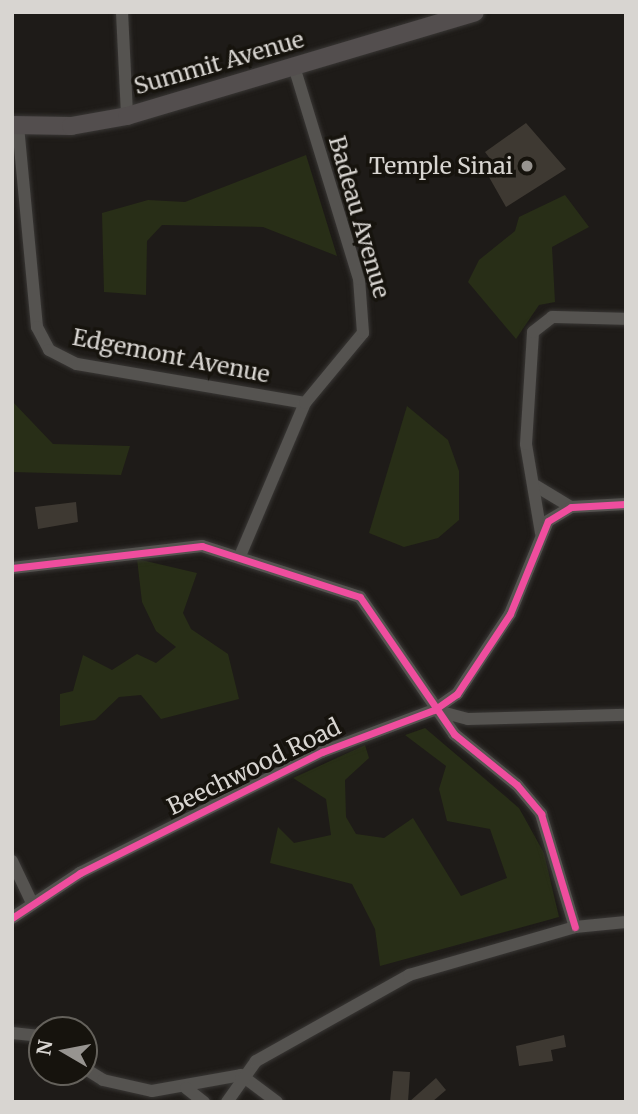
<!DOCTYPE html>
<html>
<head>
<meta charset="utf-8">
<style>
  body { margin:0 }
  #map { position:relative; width:638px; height:1114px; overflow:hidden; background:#1e1b18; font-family:Merriweather,serif }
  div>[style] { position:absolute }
  .green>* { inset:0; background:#282e17 }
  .building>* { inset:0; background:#3e3932 }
  .roads { filter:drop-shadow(0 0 2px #393735) drop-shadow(0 0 2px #393735) }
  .street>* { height:12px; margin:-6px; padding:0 6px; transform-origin:6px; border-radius:6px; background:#555350 }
  .secondary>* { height:18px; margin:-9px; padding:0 9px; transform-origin:9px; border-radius:9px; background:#534e4e }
  .cycleway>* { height:7px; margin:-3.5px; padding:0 3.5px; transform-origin:3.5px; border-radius:3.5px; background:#ef4d9e }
  .dots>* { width:19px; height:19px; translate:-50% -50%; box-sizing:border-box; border:4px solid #16130d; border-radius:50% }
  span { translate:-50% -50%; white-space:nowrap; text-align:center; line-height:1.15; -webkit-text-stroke:7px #16130d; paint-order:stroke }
  .street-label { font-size:23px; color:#d8d5d1 }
  .poi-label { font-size:23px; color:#d8d5d1 }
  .right { translate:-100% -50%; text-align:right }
  .frame { position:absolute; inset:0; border:14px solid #d8d5d1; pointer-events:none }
  .north { position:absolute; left:28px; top:1016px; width:70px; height:70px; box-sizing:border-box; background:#16130d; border:2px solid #64615b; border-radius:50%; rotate:280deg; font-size:19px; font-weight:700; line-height:28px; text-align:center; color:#d8d5d1 }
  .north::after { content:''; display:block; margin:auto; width:24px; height:32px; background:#979490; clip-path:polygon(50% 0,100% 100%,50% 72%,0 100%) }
</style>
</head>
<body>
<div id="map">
  <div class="green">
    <div style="clip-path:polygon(306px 155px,337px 256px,263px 227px,162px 225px,147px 241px,146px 295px,104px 292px,102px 213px,148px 200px,185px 202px)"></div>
    <div style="clip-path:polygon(565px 195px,589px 227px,552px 247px,555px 302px,539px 305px,516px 339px,468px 282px,479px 260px,515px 231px,519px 217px)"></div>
    <div style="clip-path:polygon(12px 401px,53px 444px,130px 446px,121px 475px,12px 472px)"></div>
    <div style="clip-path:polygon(407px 406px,448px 440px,459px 471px,459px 520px,438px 538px,404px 547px,369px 533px)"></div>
    <div style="clip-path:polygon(137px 559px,197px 573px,183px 613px,191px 629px,228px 654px,239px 699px,161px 719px,141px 695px,119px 697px,95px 720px,60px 726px,60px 694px,73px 691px,83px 655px,112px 670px,137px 654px,156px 663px,176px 647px,156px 631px,142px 602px)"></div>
    <div style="clip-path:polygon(425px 728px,519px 808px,544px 853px,559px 917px,380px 966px,375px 929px,352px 884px,270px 863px,278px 827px,294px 843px,331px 835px,326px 799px,293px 778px,365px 745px,369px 758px,345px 780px,346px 817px,356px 834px,384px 838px,413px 818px,461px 896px,507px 878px,490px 829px,447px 821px,439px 789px,446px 766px,405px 735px)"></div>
  </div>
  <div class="building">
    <div style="clip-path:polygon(526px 123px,566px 169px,506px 207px,485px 170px,494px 164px,485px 152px)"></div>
    <div style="clip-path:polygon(76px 502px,78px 522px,38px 529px,35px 507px)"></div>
    <div style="clip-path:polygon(564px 1035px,566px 1047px,551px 1050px,553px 1061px,519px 1066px,516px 1046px)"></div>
    <div style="clip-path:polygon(393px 1071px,410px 1072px,408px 1102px,390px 1102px)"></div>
    <div style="clip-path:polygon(436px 1078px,446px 1090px,432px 1102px,409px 1102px)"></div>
  </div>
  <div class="roads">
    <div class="street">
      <div style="left:122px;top:12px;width:104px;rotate:87.2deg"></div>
      <div style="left:18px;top:126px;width:202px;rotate:84.6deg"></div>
      <div style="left:37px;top:327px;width:26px;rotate:62deg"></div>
      <div style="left:49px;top:350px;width:31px;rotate:27deg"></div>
      <div style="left:77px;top:364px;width:231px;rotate:9.7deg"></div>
      <div style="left:536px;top:486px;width:41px;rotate:31deg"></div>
      <div style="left:541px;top:533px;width:90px;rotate:-99.6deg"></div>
      <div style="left:526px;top:444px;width:112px;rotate:-86.4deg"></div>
      <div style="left:533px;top:332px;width:24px;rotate:-38deg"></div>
      <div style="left:552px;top:317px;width:74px;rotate:1.5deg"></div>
      <div style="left:240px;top:556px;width:166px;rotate:-67deg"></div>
      <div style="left:305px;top:403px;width:91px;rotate:-50.4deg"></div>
      <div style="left:363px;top:333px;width:54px;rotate:-94.2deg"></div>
      <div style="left:359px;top:279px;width:222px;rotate:-107deg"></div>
      <div style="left:12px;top:568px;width:191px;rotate:-6.6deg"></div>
      <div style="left:202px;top:546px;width:166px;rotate:17.9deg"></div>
      <div style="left:360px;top:597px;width:166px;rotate:55.5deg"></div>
      <div style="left:454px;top:734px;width:81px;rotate:39deg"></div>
      <div style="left:517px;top:785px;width:38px;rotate:50deg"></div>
      <div style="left:541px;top:814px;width:118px;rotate:73.3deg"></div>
      <div style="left:434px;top:710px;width:35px;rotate:15deg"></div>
      <div style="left:468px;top:719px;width:158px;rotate:-1.5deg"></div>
      <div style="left:12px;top:861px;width:47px;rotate:64.5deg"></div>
      <div style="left:12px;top:918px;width:82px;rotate:-33.5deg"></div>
      <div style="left:80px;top:873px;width:271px;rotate:-26.6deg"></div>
      <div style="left:322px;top:752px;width:120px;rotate:-20.6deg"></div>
      <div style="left:434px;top:710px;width:28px;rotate:-35deg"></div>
      <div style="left:457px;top:694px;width:96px;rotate:-56.5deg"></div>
      <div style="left:510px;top:614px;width:100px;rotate:-67.8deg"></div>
      <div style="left:548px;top:521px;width:27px;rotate:-31deg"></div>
      <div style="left:571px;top:507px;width:55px;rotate:-3.1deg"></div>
      <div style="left:12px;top:1033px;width:30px;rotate:6deg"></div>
      <div style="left:84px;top:1068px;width:22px;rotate:32deg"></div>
      <div style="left:103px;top:1080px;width:50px;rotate:12.7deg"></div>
      <div style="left:152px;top:1091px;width:90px;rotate:-10.2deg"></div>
      <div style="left:241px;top:1075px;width:45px;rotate:36.9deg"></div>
      <div style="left:186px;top:1088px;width:23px;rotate:38deg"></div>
      <div style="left:227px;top:1102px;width:50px;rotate:-54.7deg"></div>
      <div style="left:256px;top:1061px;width:176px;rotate:-29.3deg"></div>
      <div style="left:409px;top:975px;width:173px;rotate:-16.1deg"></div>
      <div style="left:575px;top:927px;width:51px;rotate:-5.6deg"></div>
    </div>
    <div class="secondary">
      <div style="left:12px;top:125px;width:59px;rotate:1deg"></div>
      <div style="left:71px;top:126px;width:57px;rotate:-10.1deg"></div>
      <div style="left:127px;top:116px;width:363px;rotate:-16.6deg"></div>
    </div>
  </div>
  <div class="cycleway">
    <div style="left:12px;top:568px;width:191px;rotate:-6.6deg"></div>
    <div style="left:202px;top:546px;width:166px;rotate:17.9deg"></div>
    <div style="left:360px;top:597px;width:166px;rotate:55.5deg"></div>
    <div style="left:454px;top:734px;width:81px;rotate:39deg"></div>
    <div style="left:517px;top:785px;width:38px;rotate:50deg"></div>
    <div style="left:541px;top:814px;width:118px;rotate:73.3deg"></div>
    <div style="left:12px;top:918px;width:82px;rotate:-33.5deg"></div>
    <div style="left:80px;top:873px;width:271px;rotate:-26.6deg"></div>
    <div style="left:322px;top:752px;width:120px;rotate:-20.6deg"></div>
    <div style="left:434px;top:710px;width:28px;rotate:-35deg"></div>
    <div style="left:457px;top:694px;width:96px;rotate:-56.5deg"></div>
    <div style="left:510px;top:614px;width:100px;rotate:-67.8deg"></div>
    <div style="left:548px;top:521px;width:27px;rotate:-31deg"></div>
    <div style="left:571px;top:507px;width:55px;rotate:-3.1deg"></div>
  </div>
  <div class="dots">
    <div style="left:527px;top:166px;background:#979490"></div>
  </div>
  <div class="street-label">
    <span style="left:219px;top:63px;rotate:-16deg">Summit Avenue</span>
    <span style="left:359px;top:217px;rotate:74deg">Badeau Avenue</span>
    <span style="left:171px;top:356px;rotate:11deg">Edgemont Avenue</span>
    <span style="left:254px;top:767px;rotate:-26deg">Beechwood Road</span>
  </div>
  <div class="poi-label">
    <span class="right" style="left:513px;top:166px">Temple Sinai</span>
  </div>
  <div class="frame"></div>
  <div class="north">N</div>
</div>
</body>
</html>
